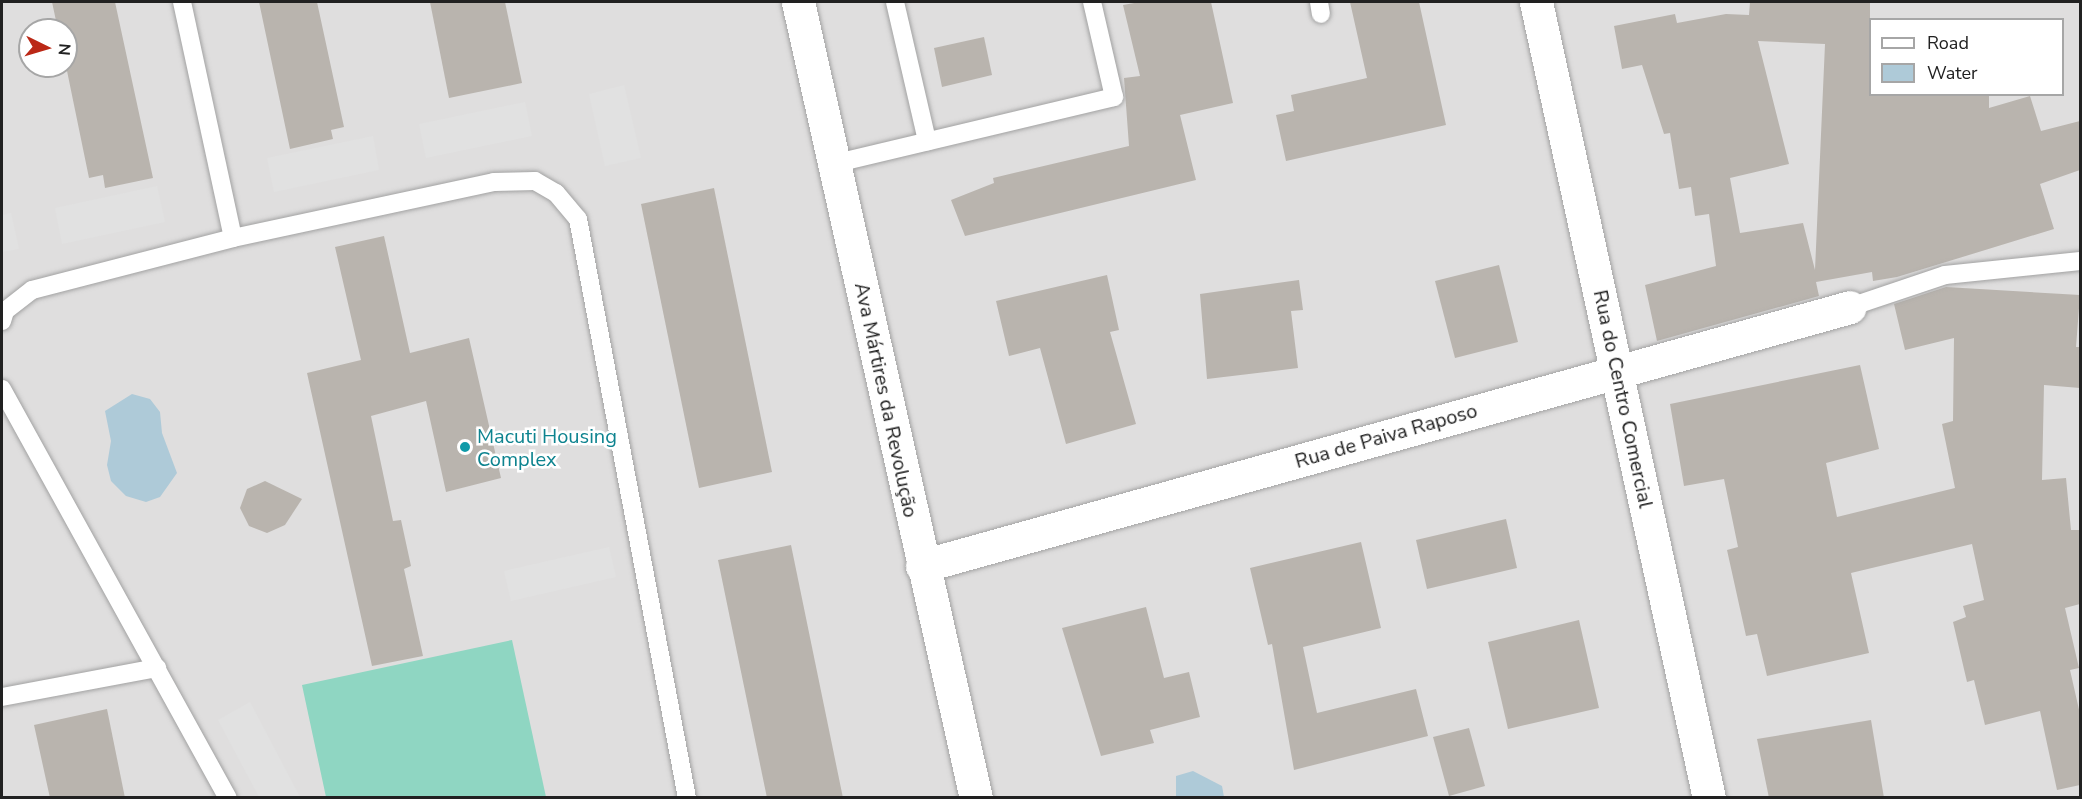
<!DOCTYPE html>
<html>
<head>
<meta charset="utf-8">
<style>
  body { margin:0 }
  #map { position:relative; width:2082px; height:799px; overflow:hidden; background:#f0eee8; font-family:"Nunito Sans",sans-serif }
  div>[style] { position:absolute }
  .residential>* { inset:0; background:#dfdede }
  .pitch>* { inset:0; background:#8fd6c2 }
  .parking>* { inset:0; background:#e1e1e1 }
  .water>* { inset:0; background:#aecad8 }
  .building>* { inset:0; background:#b9b4ae }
  .roads { filter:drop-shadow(0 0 2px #a2a2a2) drop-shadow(0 0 2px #a2a2a2) }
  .service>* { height:18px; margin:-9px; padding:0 9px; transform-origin:9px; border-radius:9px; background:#fff }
  .minor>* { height:33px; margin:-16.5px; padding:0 16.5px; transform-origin:16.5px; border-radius:16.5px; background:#fff }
  .tertiary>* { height:33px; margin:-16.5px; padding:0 16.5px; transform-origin:16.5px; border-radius:16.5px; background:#fff }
  .dots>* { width:16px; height:16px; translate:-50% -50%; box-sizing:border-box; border:3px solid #fff; border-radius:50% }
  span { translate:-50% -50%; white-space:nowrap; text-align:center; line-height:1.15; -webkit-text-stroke:5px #fff; paint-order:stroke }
  .street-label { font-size:20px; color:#212121 }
  .culture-label { font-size:20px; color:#0d838f }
  .left { translate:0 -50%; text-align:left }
  .frame { position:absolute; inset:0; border:3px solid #212121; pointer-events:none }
  .legend { position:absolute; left:1869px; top:18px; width:195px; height:78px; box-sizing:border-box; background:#fff; border:2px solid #a6a6a6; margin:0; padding:8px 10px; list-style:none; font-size:18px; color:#212121 }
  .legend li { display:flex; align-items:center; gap:12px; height:30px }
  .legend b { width:30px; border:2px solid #a6a6a6 }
  .north { position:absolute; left:18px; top:18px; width:60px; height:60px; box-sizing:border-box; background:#fff; border:2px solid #a6a6a6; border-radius:50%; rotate:95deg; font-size:16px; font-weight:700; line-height:24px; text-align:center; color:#212121 }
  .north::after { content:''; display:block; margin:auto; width:21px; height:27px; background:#bb2816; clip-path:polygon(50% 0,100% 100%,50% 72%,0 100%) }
</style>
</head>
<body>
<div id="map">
  <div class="residential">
    <div style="clip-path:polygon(evenodd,2px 2px,2080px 2px,2080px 797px,2px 797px,2px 2px,1870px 20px,2062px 20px,2062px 94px,1870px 94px,1870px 20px,2px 2px,30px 30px,66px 30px,66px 66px,30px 66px,30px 30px)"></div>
  </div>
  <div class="pitch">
    <div style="clip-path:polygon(512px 640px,546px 797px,326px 797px,302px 685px)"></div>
  </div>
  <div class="parking">
    <div style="clip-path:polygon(624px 85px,641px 158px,605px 166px,589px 94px)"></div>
    <div style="clip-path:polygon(525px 102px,532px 136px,426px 158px,419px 124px)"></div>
    <div style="clip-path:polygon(373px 136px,379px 170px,274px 192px,267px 158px)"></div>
    <div style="clip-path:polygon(157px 186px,165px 222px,62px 244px,55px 208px)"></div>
    <div style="clip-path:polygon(11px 213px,19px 249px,2px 252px,2px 215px)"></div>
    <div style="clip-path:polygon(609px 547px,616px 577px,511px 601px,504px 571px)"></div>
    <div style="clip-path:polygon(250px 702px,300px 797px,259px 797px,218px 720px)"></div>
  </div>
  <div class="water">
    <div style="clip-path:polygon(132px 394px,150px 399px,160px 412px,162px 433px,177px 473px,160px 497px,146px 502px,126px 496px,111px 481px,107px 465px,111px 441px,105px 411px)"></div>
    <div style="clip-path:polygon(1193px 771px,1222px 786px,1224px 797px,1176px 797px,1176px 776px)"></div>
  </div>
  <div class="building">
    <div style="clip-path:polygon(52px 2px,115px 2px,153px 178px,105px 188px,103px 175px,89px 178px,66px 66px,66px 30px,58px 30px)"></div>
    <div style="clip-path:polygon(259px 2px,317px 2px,344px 127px,331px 130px,333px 139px,290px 149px)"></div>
    <div style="clip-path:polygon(430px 2px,505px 2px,522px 83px,449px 98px)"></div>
    <div style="clip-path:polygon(1140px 2px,1211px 2px,1233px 103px,1180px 115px,1196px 180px,965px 236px,951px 200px,994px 183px,993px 178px,1129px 146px,1124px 78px,1140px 76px,1123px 5px)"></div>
    <div style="clip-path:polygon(1350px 2px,1419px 2px,1446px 125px,1286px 161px,1276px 115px,1294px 111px,1291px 95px,1367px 78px)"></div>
    <div style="clip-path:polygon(evenodd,1750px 2px,1870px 2px,1870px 94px,1989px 94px,1989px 108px,2030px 96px,2041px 131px,2080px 121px,2080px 170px,2040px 184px,2054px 229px,1897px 277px,1873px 281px,1872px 272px,1816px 282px,1819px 296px,1657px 341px,1645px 285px,1716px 266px,1709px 214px,1695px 216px,1691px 187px,1679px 189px,1670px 133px,1664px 134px,1642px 65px,1622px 69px,1614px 26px,1675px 14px,1677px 23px,1726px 14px,1749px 15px,1750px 2px,1758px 41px,1825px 44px,1815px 270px,1803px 223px,1740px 233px,1730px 178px,1789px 164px,1758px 41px)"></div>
    <div style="clip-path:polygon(984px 37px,992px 75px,942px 87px,934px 48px)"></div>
    <div style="clip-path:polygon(714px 188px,772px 472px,699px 488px,641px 204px)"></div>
    <div style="clip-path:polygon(384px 236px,410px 353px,469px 338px,501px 478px,446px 492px,426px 401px,371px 416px,393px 521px,401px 520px,411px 566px,404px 569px,423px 656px,372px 666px,307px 373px,361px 360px,335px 247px)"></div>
    <div style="clip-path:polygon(1499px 265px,1518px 342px,1455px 358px,1435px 281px)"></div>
    <div style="clip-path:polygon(1107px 275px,1119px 330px,1110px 332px,1136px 424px,1066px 444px,1040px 348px,1009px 356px,996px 301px)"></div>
    <div style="clip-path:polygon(1299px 280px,1303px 310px,1291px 311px,1298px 368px,1207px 379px,1200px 294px)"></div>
    <div style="clip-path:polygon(1946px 287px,2080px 295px,2076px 347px,2080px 347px,2080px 388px,2044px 385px,2042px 480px,2066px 478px,2071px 530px,2080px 530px,2080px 604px,2065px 608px,2079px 668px,2070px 670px,2080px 714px,2080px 785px,2057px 790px,2040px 711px,1985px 725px,1974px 680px,1967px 682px,1953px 622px,1966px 617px,1963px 606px,1984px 600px,1972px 544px,1851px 573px,1869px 653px,1767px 676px,1757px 634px,1746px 636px,1727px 550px,1738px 547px,1724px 479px,1684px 486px,1670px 404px,1860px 365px,1879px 449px,1826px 463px,1837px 517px,1955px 488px,1942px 424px,1953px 421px,1954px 338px,1905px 350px,1894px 304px)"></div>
    <div style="clip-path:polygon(265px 481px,302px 499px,285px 525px,267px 533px,249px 526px,240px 508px,247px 489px)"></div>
    <div style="clip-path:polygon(1506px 519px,1517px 568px,1427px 589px,1416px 540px)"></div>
    <div style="clip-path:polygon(1361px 542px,1381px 628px,1303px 647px,1317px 713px,1416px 689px,1428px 736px,1294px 770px,1272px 644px,1268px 645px,1250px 568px)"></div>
    <div style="clip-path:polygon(791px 545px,843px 798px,767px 798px,718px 560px)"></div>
    <div style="clip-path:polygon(1146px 607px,1164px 678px,1189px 672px,1200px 717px,1150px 730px,1154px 743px,1101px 756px,1062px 628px)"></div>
    <div style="clip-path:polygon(1579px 620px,1599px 708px,1508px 729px,1488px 642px)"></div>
    <div style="clip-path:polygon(107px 709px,125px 798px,50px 798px,34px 725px)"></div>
    <div style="clip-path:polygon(1871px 720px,1884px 798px,1769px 798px,1757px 739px)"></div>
    <div style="clip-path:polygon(1469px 728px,1485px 786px,1449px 796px,1433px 737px)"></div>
  </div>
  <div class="roads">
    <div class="service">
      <div style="left:182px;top:2px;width:241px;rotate:77.8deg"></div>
      <div style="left:895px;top:2px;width:143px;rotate:77deg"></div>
      <div style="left:1319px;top:2px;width:12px;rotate:81deg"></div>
      <div style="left:833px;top:164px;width:289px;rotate:-13.4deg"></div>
      <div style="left:1114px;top:97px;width:98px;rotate:-103deg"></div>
      <div style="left:1850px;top:307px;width:100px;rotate:-18.6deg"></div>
      <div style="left:1945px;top:275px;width:136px;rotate:-5.9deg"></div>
      <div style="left:2px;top:321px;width:10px;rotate:-73deg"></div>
      <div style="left:5px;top:311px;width:34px;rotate:-38deg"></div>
      <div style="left:32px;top:290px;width:208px;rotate:-14.5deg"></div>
      <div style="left:233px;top:238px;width:267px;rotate:-12.1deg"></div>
      <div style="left:494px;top:182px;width:41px;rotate:-1.4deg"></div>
      <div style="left:535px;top:181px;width:24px;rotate:30deg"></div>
      <div style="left:556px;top:193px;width:34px;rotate:50deg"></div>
      <div style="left:578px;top:219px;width:589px;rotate:79.34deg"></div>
      <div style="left:2px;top:389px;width:467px;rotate:61.1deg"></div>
      <div style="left:2px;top:697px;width:158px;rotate:-10.6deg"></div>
    </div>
    <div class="minor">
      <div style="left:1536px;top:2px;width:815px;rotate:77.74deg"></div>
      <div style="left:922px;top:566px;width:963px;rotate:-15.59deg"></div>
    </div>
    <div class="tertiary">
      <div style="left:798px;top:2px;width:816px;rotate:77.4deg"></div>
    </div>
  </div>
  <div class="dots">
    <div style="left:465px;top:447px;background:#0f9aa8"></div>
  </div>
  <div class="street-label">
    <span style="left:1623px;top:399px;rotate:78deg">Rua do Centro Comercial</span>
    <span style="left:886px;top:400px;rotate:78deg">Ava Mártires da Revolução</span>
    <span style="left:1386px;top:436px;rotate:-16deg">Rua de Paiva Raposo</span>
  </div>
  <div class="culture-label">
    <span class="left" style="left:477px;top:448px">Macuti Housing<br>Complex</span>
  </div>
  <div class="frame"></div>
  <ul class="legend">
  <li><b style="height:8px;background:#fff"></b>Road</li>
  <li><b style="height:16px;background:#aecad8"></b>Water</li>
  </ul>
  <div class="north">N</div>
</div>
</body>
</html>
